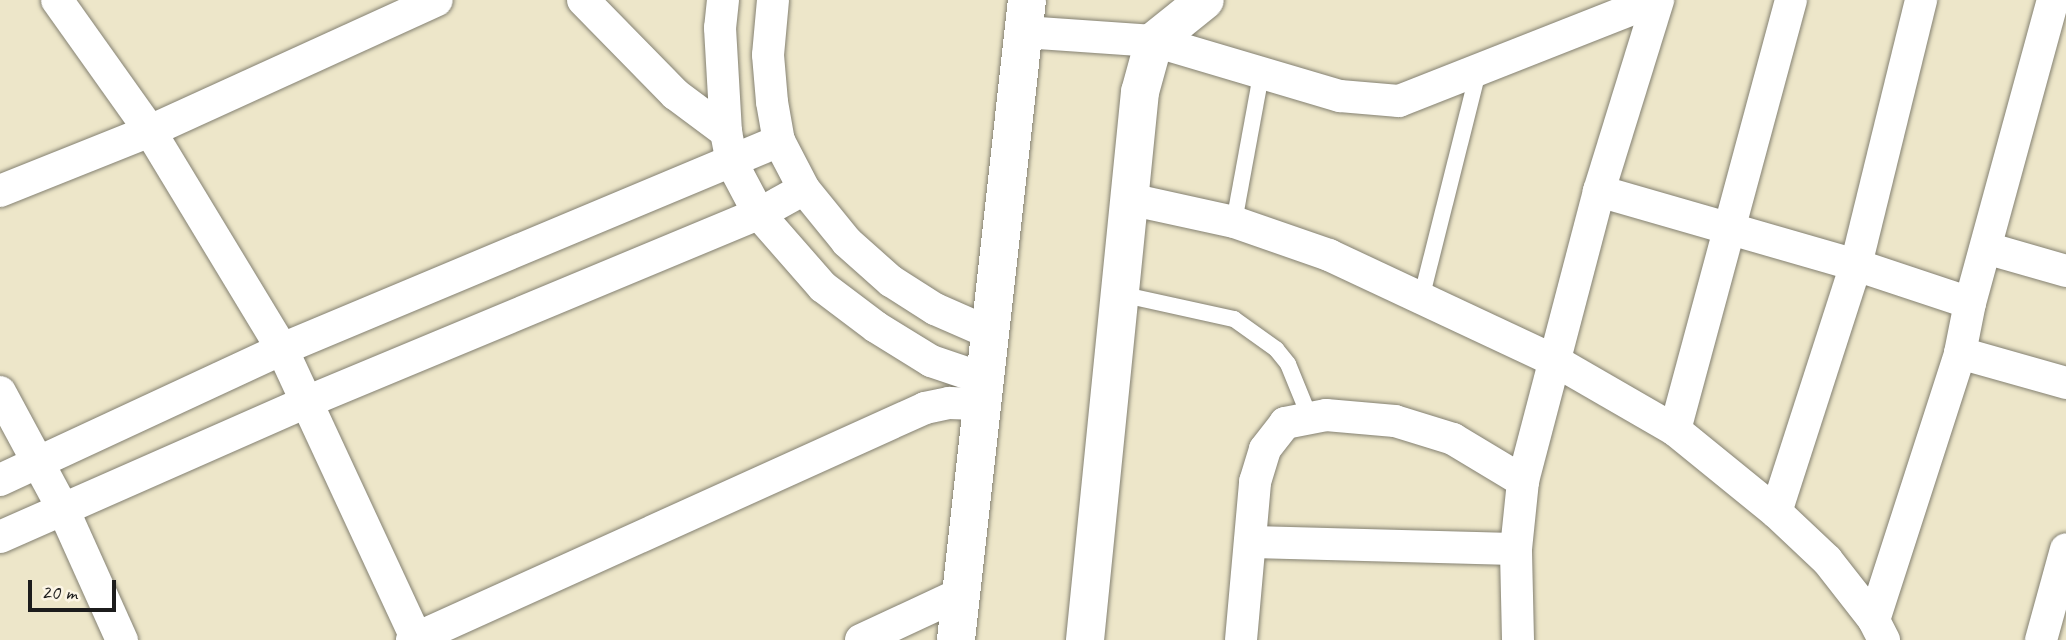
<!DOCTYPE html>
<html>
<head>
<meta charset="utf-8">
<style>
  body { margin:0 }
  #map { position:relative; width:2066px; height:640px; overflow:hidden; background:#ede6c9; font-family:Caveat,sans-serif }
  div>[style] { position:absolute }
  .roads { filter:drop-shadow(0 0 2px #848172) drop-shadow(0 0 2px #848172) }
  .service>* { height:16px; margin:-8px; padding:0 8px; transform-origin:8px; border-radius:8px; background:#fff }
  .minor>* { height:32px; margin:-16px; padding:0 16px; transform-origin:16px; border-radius:16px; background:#fff }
  .tertiary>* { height:38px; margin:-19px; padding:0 19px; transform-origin:19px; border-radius:19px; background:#fff }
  span { translate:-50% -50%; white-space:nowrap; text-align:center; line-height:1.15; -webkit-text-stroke:7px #fcf5e5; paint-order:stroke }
  .scale { position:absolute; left:28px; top:580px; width:88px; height:32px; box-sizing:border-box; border:4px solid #1c1c1c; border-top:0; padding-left:9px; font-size:21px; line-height:24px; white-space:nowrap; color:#1c1c1c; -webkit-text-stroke:5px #fcf5e5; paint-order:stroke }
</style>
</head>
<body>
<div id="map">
  <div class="roads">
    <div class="service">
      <div style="left:1234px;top:222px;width:155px;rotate:-79.6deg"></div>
      <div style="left:1120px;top:294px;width:117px;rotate:12.4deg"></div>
      <div style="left:1234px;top:319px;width:52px;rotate:35.5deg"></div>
      <div style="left:1276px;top:349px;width:19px;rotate:51deg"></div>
      <div style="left:1288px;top:364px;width:58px;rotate:67.8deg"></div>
      <div style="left:1422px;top:295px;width:230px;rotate:-75.9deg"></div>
    </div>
    <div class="minor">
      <div style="left:57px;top:0;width:161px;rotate:54.6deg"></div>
      <div style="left:150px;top:131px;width:255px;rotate:58.8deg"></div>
      <div style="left:282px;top:349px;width:321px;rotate:65.1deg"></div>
      <div style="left:583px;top:0;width:132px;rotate:45.6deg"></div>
      <div style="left:675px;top:94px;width:64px;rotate:36.7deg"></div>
      <div style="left:723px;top:0;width:28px;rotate:96deg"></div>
      <div style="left:720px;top:28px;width:104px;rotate:86.7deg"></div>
      <div style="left:726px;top:132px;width:32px;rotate:79deg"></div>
      <div style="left:732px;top:163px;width:58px;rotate:62.1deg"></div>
      <div style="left:759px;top:214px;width:97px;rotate:48.8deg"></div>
      <div style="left:823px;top:287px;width:66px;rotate:37deg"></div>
      <div style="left:876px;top:327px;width:65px;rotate:31.7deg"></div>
      <div style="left:931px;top:361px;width:59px;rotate:18.7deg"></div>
      <div style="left:773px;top:0;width:55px;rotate:95.2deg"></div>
      <div style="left:768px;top:55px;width:47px;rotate:85.1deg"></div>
      <div style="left:772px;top:102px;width:40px;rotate:80deg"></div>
      <div style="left:779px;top:141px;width:54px;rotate:62.5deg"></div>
      <div style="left:804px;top:189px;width:68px;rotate:50.9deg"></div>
      <div style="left:847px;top:242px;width:59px;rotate:41.6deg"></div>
      <div style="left:891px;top:281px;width:52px;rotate:32.5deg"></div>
      <div style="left:935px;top:309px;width:62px;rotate:23.7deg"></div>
      <div style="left:1024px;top:32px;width:130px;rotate:4deg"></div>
      <div style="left:1154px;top:41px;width:194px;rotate:16.5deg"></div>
      <div style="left:1340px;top:96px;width:59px;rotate:4.8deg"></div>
      <div style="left:1399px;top:101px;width:276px;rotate:-21.5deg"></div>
      <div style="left:0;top:191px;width:162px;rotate:-21.8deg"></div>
      <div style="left:150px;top:131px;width:315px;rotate:-24.5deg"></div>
      <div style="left:1599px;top:191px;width:267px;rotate:16.1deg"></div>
      <div style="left:1856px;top:265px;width:120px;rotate:18.4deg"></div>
      <div style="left:1129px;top:199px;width:107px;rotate:12.4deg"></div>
      <div style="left:1234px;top:222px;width:101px;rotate:19.2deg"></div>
      <div style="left:1329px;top:255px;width:252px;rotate:25.1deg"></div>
      <div style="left:1557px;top:362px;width:136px;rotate:30deg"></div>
      <div style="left:1675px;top:430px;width:130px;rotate:39.1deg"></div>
      <div style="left:1776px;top:512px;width:70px;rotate:43.3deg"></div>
      <div style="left:1827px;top:560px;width:76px;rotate:51.9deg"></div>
      <div style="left:1986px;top:248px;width:83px;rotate:16deg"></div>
      <div style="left:1960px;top:353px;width:110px;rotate:15.8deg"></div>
      <div style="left:0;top:392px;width:133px;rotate:61.7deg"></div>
      <div style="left:63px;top:509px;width:144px;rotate:65.8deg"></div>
      <div style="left:1675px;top:430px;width:445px;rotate:-74.9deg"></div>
      <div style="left:0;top:480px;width:311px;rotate:-24.9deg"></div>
      <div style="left:282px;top:349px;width:539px;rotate:-22.71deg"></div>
      <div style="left:1776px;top:512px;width:260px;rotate:-72.1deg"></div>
      <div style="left:1856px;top:265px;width:273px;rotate:-76.2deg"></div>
      <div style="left:0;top:537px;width:332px;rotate:-23.8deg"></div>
      <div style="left:304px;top:403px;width:493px;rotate:-22.6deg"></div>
      <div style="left:759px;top:214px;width:51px;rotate:-29.1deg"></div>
      <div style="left:1250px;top:542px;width:266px;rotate:1.5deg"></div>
      <div style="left:412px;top:640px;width:563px;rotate:-24.33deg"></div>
      <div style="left:925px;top:408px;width:25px;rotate:-12deg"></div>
      <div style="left:949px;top:403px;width:36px;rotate:2deg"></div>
      <div style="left:861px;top:640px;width:109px;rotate:-24.9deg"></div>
      <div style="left:1241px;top:640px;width:159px;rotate:-84.9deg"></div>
      <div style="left:1255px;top:482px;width:34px;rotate:-73deg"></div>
      <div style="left:1265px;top:449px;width:33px;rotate:-52deg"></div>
      <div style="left:1285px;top:423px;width:42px;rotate:-11deg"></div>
      <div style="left:1326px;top:415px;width:69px;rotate:5deg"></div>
      <div style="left:1395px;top:421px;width:61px;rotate:17.2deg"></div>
      <div style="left:1453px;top:439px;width:82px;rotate:31deg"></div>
      <div style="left:1518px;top:640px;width:91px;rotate:-91.3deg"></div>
      <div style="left:1516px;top:549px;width:68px;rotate:-84.1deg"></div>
      <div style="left:1523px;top:481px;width:300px;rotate:-75.3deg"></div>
      <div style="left:1599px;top:191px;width:200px;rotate:-72.8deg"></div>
      <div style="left:1884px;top:640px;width:22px;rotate:-117deg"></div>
      <div style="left:1874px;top:620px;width:281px;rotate:-72.1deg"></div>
      <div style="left:1960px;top:353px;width:51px;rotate:-78.7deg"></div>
      <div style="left:1970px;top:303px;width:314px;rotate:-74.7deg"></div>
      <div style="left:2041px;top:640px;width:94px;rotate:-74.6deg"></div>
    </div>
    <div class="tertiary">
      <div style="left:956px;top:640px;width:644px;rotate:-83.67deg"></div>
      <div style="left:1085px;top:640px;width:551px;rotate:-84.27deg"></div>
      <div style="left:1140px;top:92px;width:53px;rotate:-74.6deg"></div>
      <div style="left:1154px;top:41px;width:65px;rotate:-38.8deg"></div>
    </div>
  </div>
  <div class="scale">20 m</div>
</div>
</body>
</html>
